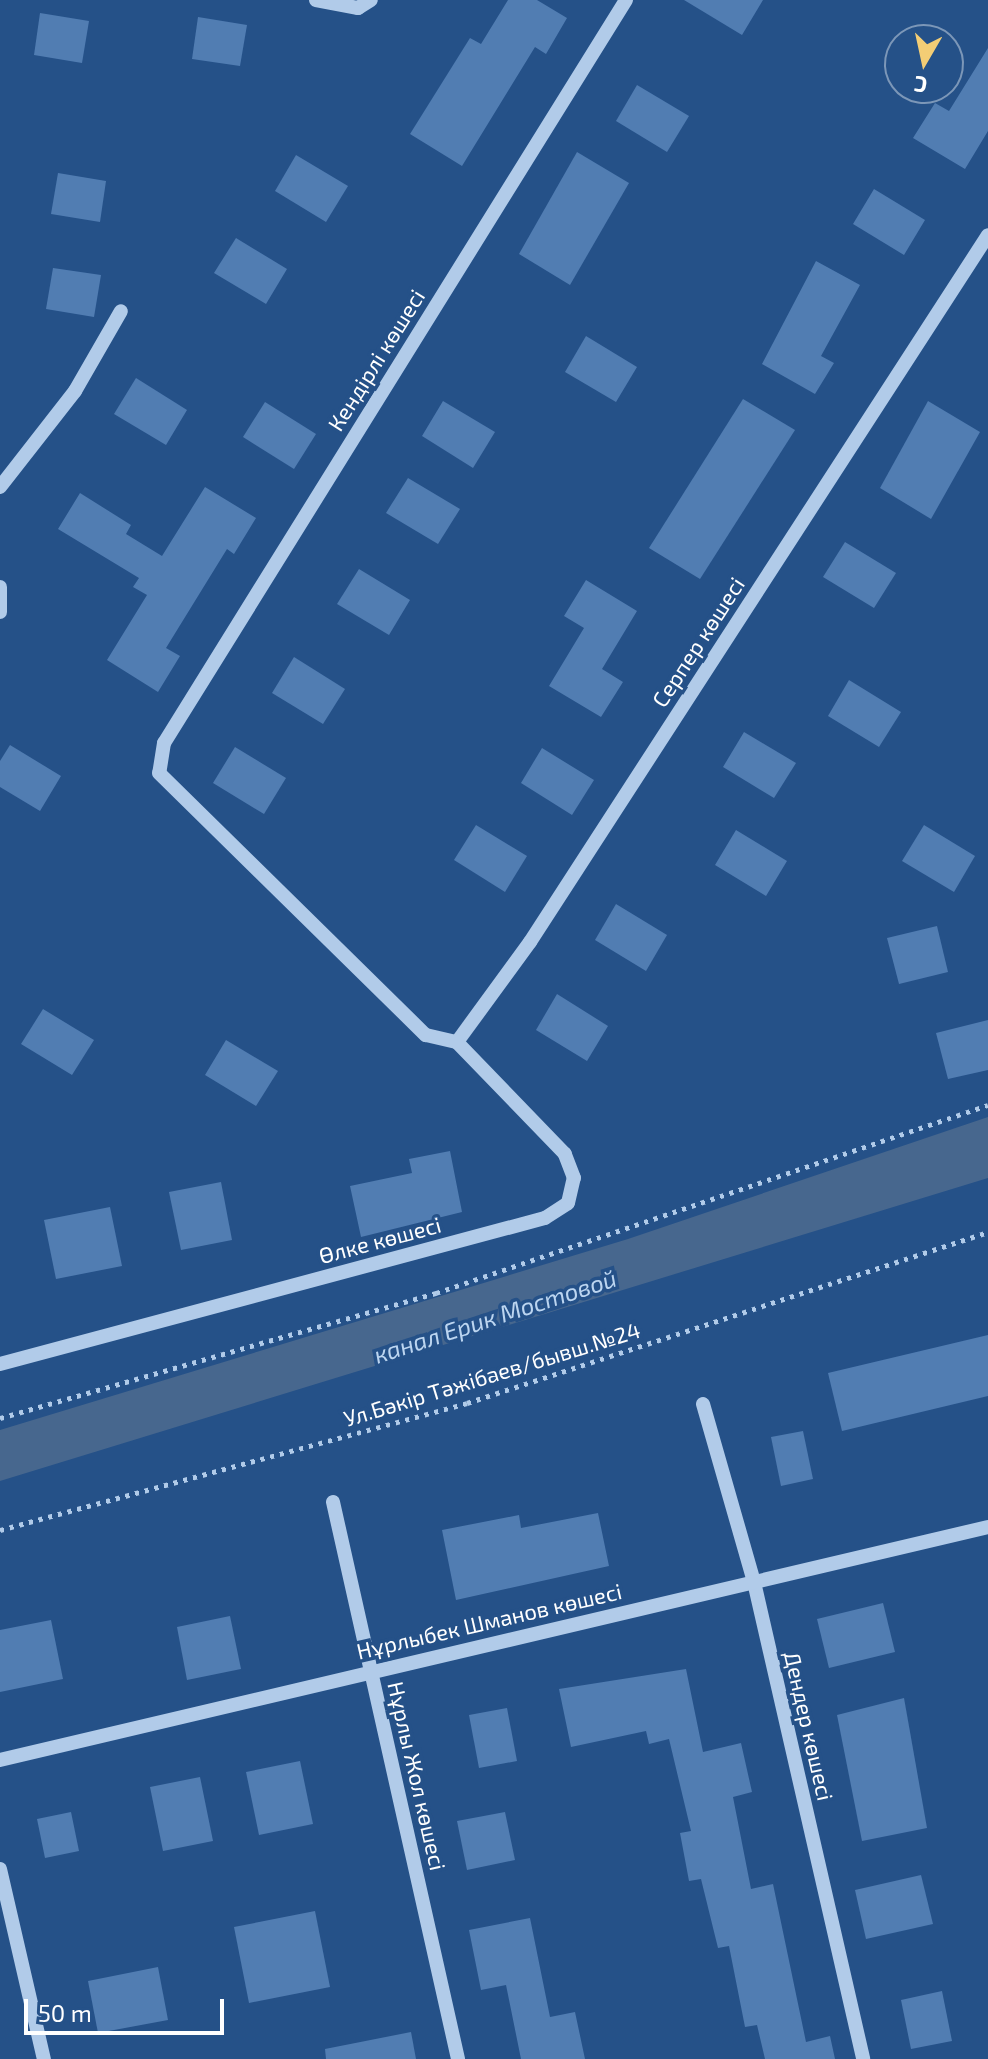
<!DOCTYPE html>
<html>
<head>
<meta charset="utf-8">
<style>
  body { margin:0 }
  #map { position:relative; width:988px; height:2059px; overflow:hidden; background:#255188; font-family:"Exo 2",sans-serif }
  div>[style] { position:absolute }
  .water>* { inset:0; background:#47678e }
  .building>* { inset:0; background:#517db2 }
  .path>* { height:5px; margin-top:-2.5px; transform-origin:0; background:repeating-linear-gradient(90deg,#b1cbe9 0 4px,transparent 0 10px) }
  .minor>* { height:14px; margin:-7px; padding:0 7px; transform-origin:7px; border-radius:7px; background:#b1cbe9 }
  span { translate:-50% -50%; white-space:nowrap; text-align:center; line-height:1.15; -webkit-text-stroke:7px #255188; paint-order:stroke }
  .street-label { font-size:22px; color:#fff }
  .water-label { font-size:24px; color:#bcd5f0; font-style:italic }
  .north { position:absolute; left:884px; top:24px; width:80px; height:80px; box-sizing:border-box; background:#255188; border:2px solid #7c97b8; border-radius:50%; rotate:189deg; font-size:22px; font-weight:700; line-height:32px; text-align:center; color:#fff }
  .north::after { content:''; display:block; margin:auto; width:28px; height:36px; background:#f3cd75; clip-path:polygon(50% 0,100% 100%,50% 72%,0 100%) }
  .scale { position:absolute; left:24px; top:1999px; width:200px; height:36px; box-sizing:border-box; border:4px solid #fff; border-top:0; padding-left:10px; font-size:24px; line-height:28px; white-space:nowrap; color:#fff; -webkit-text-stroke:6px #255188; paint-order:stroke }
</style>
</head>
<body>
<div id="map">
  <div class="water">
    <div style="clip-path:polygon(988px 1117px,988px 1178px,0 1481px,0 1430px,628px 1239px)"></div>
  </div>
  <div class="building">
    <div style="clip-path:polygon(508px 0,537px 0,567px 18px,546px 54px,535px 47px,462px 166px,410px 134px,470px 38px,481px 44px)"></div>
    <div style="clip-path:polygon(684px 0,763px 0,742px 35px)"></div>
    <div style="clip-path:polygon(40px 13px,89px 21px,82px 63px,34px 55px)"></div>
    <div style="clip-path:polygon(198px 17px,247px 25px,240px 66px,192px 59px)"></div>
    <div style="clip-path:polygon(988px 48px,988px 131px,965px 169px,913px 138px,935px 103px,949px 111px)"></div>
    <div style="clip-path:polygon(637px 85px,689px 116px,667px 152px,616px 121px)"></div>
    <div style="clip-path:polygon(577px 152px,629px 183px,570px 285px,519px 254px)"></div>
    <div style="clip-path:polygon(296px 155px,348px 186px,326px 222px,275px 191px)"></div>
    <div style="clip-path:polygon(58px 173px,106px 181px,100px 222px,51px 214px)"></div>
    <div style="clip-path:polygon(874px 189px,925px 220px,904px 255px,853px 224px)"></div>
    <div style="clip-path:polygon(236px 238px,287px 269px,266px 304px,214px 273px)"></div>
    <div style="clip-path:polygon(816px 261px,860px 285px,821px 356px,834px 363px,815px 394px,762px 364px)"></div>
    <div style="clip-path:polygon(53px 268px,101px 275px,94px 317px,46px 309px)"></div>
    <div style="clip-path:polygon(586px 336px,637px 367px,616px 402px,565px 372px)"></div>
    <div style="clip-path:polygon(136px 378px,187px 410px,166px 445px,114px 414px)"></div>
    <div style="clip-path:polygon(743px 399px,795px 430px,700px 579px,649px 548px)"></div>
    <div style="clip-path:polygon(443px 401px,495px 432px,473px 468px,422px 436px)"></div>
    <div style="clip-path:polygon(928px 401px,980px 432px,931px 519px,880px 488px)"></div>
    <div style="clip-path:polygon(265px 402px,316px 434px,294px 469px,243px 437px)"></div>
    <div style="clip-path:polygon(408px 478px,460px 509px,438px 544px,386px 513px)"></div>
    <div style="clip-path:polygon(205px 487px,256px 518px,234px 554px,227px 549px,166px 648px,180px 656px,158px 692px,107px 660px,147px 595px,133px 587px,139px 578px,58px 529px,80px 493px,131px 525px,126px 534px,162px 556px)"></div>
    <div style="clip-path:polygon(845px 542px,896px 573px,874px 608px,823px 577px)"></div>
    <div style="clip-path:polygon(359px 569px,410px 600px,389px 635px,337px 604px)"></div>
    <div style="clip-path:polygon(586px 580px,637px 611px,602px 669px,623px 682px,601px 717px,549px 686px,584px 628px,564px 616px)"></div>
    <div style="clip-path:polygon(294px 657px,345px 689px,323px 724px,272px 693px)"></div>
    <div style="clip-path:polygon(849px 680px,901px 712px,879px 747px,828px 716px)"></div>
    <div style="clip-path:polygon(744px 732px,796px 763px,774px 798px,723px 767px)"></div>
    <div style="clip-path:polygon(10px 745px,61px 776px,40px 811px,0 787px,0 761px)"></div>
    <div style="clip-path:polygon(235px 747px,286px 778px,264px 814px,213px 783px)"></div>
    <div style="clip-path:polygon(542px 748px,594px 780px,572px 815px,521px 783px)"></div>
    <div style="clip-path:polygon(476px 825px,527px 856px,505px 892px,454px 860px)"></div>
    <div style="clip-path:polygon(924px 825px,975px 856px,954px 892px,902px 861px)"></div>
    <div style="clip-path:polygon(736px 830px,787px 861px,766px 896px,715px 865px)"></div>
    <div style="clip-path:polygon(616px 904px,667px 935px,646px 971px,595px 940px)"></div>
    <div style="clip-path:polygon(937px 926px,948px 972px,899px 984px,887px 938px)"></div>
    <div style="clip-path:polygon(557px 994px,608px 1026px,587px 1061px,536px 1030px)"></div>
    <div style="clip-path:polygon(43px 1009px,94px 1040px,72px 1075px,21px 1044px)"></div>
    <div style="clip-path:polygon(988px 1020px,988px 1070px,948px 1079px,936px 1033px)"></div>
    <div style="clip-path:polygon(226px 1040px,278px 1071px,256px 1106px,205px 1075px)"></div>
    <div style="clip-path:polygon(450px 1151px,462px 1212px,361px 1237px,350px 1186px,412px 1173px,409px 1159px)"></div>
    <div style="clip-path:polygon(221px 1182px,232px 1240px,181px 1250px,169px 1192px)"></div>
    <div style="clip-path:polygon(110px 1207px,122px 1266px,56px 1279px,44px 1220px)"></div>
    <div style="clip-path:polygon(988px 1335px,988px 1396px,842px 1431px,828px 1373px)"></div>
    <div style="clip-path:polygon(803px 1431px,813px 1479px,781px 1486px,771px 1437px)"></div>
    <div style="clip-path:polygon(598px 1513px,609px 1566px,456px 1600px,442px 1530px,519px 1515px,521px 1528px)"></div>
    <div style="clip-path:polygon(883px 1603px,895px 1652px,829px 1668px,817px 1619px)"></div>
    <div style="clip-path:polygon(230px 1616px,241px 1669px,187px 1680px,177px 1627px)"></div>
    <div style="clip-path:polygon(51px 1620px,63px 1679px,0 1692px,0 1630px)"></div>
    <div style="clip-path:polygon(686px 1669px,703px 1752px,741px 1743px,752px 1792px,733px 1797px,751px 1889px,773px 1884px,806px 2042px,830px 2036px,835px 2059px,765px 2059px,757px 2025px,745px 2027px,729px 1946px,718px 1948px,701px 1879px,689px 1881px,680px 1833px,691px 1831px,669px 1739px,649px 1744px,646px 1731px,571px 1747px,559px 1689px)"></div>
    <div style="clip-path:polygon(904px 1698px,927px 1828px,862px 1841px,837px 1715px)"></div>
    <div style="clip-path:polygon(507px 1708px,517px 1761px,479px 1768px,469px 1715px)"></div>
    <div style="clip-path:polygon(300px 1761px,313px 1824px,259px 1835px,246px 1772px)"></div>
    <div style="clip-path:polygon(200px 1777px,213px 1841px,163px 1851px,150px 1787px)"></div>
    <div style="clip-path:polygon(71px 1812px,79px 1851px,45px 1858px,37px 1819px)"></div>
    <div style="clip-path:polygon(505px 1812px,515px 1860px,467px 1870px,457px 1821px)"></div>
    <div style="clip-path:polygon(921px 1875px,933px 1924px,866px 1939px,855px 1890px)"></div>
    <div style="clip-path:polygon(315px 1911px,330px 1987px,249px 2003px,234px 1927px)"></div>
    <div style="clip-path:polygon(530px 1918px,550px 2017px,575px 2012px,585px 2059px,521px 2059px,506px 1985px,481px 1990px,469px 1930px)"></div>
    <div style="clip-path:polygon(158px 1967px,168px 2020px,98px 2033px,88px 1981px)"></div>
    <div style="clip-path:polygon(942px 1991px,952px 2041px,911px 2049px,901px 2000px)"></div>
    <div style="clip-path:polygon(411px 2032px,416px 2059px,326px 2059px,325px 2049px)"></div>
  </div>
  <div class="path">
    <div style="left:0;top:1418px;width:454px;rotate:-16deg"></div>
    <div style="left:436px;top:1293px;width:583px;rotate:-18.81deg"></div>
    <div style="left:0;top:1530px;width:484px;rotate:-15.2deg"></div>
    <div style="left:467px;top:1403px;width:548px;rotate:-18.17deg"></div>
  </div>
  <div class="minor">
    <div style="left:316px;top:0;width:43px;rotate:10.8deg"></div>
    <div style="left:358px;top:8px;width:15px;rotate:-32deg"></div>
    <div style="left:626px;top:0;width:875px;rotate:121.87deg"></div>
    <div style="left:164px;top:743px;width:30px;rotate:99deg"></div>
    <div style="left:159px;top:773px;width:374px;rotate:44.5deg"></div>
    <div style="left:426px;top:1035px;width:32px;rotate:13deg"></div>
    <div style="left:457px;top:1042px;width:124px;rotate:-53.9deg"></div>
    <div style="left:530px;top:942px;width:842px;rotate:-57.06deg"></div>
    <div style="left:0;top:487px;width:122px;rotate:-52deg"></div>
    <div style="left:75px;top:391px;width:92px;rotate:-60.1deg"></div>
    <div style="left:0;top:587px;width:25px;rotate:90deg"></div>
    <div style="left:0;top:1364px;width:564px;rotate:-15deg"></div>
    <div style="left:545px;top:1218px;width:27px;rotate:-33deg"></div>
    <div style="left:568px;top:1203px;width:26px;rotate:-77deg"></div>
    <div style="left:574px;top:1178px;width:26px;rotate:-111deg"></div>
    <div style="left:565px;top:1154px;width:156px;rotate:-134deg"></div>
    <div style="left:703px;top:1404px;width:185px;rotate:74deg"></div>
    <div style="left:754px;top:1582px;width:489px;rotate:77.1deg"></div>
    <div style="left:333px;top:1502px;width:571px;rotate:77.35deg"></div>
    <div style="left:0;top:1760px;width:1015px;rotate:-13.27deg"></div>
    <div style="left:0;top:1869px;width:195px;rotate:77deg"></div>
  </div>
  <div class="street-label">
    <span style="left:376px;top:360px;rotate:-58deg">Кендірлі көшесі</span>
    <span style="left:698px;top:642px;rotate:-57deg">Серпер көшесі</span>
    <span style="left:380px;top:1240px;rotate:-15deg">Өлке көшесі</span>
    <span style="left:492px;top:1374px;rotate:-17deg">Ул.Бәкір Тәжібаев/бывш.№24</span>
    <span style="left:489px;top:1621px;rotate:-13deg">Нұрлыбек Шманов көшесі</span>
    <span style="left:809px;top:1726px;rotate:77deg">Дендер көшесі</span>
    <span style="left:417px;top:1776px;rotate:77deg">Нұрлы Жол көшесі</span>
  </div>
  <div class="water-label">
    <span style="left:495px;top:1316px;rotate:-18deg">канал Ерик Мостовой</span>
  </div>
  <div class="north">С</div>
  <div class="scale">50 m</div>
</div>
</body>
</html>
